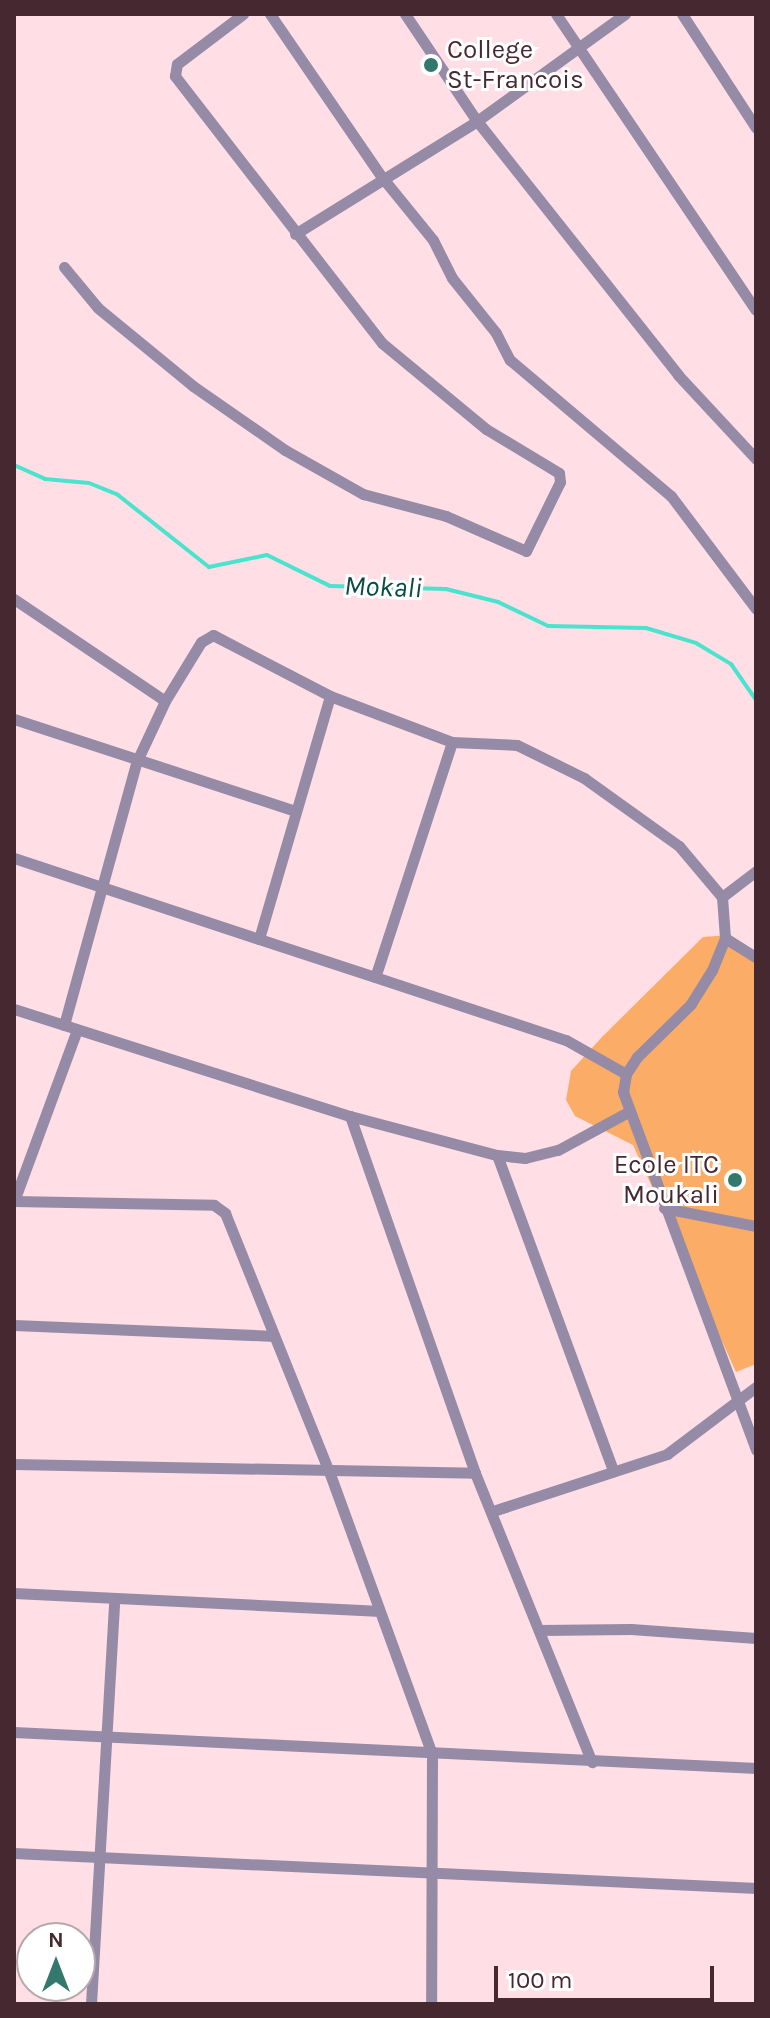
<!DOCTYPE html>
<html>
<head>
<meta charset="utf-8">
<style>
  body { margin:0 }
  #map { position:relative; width:770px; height:2018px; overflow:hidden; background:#ffdee6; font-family:Karla,sans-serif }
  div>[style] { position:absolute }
  .green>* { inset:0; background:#fbad67 }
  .stream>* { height:4px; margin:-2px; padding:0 2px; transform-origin:2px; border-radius:2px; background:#4be3cd }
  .minor>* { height:11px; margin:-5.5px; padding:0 5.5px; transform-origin:5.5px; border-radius:5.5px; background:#958ba7 }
  .dots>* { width:22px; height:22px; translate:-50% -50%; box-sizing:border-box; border:4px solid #fff; border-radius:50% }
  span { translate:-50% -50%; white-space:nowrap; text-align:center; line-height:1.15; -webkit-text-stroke:6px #fff; paint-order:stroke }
  .poi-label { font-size:26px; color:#462831 }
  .left { translate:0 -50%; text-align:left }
  .right { translate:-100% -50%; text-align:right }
  .water-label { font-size:28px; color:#094c44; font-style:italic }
  .frame { position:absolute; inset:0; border:16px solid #462831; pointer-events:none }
  .north { position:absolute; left:16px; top:1922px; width:80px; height:80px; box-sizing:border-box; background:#fff; border:2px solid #b5a9ad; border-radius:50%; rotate:0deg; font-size:22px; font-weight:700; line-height:32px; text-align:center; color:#462831 }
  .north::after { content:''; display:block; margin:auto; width:28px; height:36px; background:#32786d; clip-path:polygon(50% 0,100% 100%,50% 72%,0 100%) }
  .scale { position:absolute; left:494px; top:1966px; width:220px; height:36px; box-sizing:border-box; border:4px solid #462831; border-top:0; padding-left:10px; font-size:24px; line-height:28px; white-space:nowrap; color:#462831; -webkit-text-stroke:6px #fff; paint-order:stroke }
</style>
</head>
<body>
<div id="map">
  <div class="green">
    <div style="clip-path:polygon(730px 935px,756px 952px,756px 1364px,736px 1372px,633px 1145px,575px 1116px,566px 1100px,571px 1071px,602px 1037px,703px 937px)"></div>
  </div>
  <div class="stream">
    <div style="left:14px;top:465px;width:34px;rotate:24deg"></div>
    <div style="left:45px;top:479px;width:44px;rotate:5.2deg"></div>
    <div style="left:89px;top:483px;width:31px;rotate:22deg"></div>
    <div style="left:118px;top:495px;width:116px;rotate:38.4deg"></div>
    <div style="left:209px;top:567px;width:59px;rotate:-11.7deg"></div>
    <div style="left:267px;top:555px;width:70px;rotate:26.2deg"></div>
    <div style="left:330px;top:586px;width:116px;rotate:1.5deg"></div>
    <div style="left:446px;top:589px;width:54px;rotate:14deg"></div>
    <div style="left:498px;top:602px;width:55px;rotate:25.6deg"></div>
    <div style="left:548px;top:626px;width:98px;rotate:1.2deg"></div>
    <div style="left:646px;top:628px;width:52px;rotate:16.7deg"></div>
    <div style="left:696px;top:643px;width:41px;rotate:31deg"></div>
    <div style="left:731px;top:664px;width:44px;rotate:55.2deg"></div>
  </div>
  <div class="minor">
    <div style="left:270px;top:14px;width:196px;rotate:55.6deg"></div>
    <div style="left:381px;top:176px;width:82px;rotate:50.9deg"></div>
    <div style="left:433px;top:240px;width:42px;rotate:63.4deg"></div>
    <div style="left:452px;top:278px;width:70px;rotate:51.3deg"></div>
    <div style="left:496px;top:333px;width:30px;rotate:63deg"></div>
    <div style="left:510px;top:360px;width:211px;rotate:40.2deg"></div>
    <div style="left:671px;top:496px;width:141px;rotate:53deg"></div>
    <div style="left:405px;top:14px;width:129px;rotate:56.1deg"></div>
    <div style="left:477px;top:121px;width:324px;rotate:51.6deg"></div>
    <div style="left:678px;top:375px;width:115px;rotate:47.1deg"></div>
    <div style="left:556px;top:14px;width:357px;rotate:56deg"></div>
    <div style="left:682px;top:14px;width:136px;rotate:57deg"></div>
    <div style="left:295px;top:234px;width:214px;rotate:-31.8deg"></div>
    <div style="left:477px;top:121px;width:183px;rotate:-35.9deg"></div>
    <div style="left:64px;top:267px;width:53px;rotate:50.3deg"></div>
    <div style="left:98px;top:308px;width:123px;rotate:39.4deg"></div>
    <div style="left:193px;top:386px;width:112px;rotate:34.8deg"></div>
    <div style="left:285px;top:450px;width:90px;rotate:29.4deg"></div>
    <div style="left:363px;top:494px;width:86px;rotate:14.8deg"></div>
    <div style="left:446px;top:516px;width:87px;rotate:23.6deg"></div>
    <div style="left:526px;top:551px;width:77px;rotate:-63.8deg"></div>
    <div style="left:560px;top:482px;width:9px;rotate:-96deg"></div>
    <div style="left:559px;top:473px;width:85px;rotate:-148.9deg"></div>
    <div style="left:486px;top:429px;width:135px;rotate:-140.4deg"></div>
    <div style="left:382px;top:343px;width:338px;rotate:-127.8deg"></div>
    <div style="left:175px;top:76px;width:12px;rotate:-81deg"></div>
    <div style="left:177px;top:64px;width:83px;rotate:-37.1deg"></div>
    <div style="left:14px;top:599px;width:182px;rotate:34deg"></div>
    <div style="left:330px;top:696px;width:253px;rotate:106.3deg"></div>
    <div style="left:259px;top:939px;width:122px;rotate:18.1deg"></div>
    <div style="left:14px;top:719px;width:296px;rotate:18.1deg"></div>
    <div style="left:452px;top:742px;width:65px;rotate:2.6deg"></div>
    <div style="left:517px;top:745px;width:75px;rotate:26.2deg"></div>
    <div style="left:584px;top:778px;width:117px;rotate:35.6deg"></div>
    <div style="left:679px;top:846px;width:67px;rotate:49.9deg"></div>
    <div style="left:14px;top:858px;width:258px;rotate:18.3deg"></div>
    <div style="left:756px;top:871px;width:43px;rotate:142.6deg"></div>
    <div style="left:722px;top:897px;width:41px;rotate:85.8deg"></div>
    <div style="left:725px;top:938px;width:35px;rotate:112deg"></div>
    <div style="left:712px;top:970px;width:40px;rotate:122deg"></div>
    <div style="left:691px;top:1004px;width:76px;rotate:135.5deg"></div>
    <div style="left:637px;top:1057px;width:20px;rotate:123deg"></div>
    <div style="left:626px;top:1074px;width:18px;rotate:99deg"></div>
    <div style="left:623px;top:1092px;width:382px;rotate:69.6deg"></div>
    <div style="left:725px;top:938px;width:36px;rotate:32deg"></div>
    <div style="left:14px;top:1009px;width:353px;rotate:17.7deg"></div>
    <div style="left:350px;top:1116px;width:152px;rotate:14.9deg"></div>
    <div style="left:497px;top:1155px;width:28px;rotate:6deg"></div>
    <div style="left:525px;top:1158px;width:34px;rotate:-14deg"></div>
    <div style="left:558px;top:1150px;width:80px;rotate:-28.5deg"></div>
    <div style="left:64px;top:1025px;width:272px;rotate:-74.6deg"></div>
    <div style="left:136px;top:763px;width:68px;rotate:-64.9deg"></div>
    <div style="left:165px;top:701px;width:69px;rotate:-58.6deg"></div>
    <div style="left:201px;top:642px;width:14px;rotate:-30deg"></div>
    <div style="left:213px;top:635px;width:132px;rotate:27.5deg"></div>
    <div style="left:330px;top:696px;width:130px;rotate:20.7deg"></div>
    <div style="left:452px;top:742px;width:247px;rotate:108.1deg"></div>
    <div style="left:375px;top:977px;width:201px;rotate:18.3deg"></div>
    <div style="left:566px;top:1040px;width:69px;rotate:29.5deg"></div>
    <div style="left:350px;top:1116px;width:378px;rotate:70.7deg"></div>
    <div style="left:475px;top:1473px;width:312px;rotate:68deg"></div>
    <div style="left:497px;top:1155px;width:337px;rotate:69.8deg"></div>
    <div style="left:14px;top:1201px;width:200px;rotate:1.1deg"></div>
    <div style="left:214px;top:1205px;width:14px;rotate:36deg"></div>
    <div style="left:225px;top:1213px;width:281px;rotate:68.1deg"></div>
    <div style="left:330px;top:1474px;width:299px;rotate:70deg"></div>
    <div style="left:432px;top:1755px;width:249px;rotate:90.2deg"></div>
    <div style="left:14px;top:1201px;width:182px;rotate:-69.8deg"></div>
    <div style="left:664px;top:1208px;width:94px;rotate:11.1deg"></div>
    <div style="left:14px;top:1325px;width:260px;rotate:2.4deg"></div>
    <div style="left:14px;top:1464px;width:461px;rotate:1.1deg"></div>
    <div style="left:493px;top:1511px;width:183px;rotate:-18.1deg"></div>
    <div style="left:667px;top:1454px;width:111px;rotate:-37deg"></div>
    <div style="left:14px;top:1593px;width:362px;rotate:2.8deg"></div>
    <div style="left:539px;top:1630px;width:92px;rotate:-0.6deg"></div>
    <div style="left:631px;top:1629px;width:125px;rotate:4.1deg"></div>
    <div style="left:14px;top:1732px;width:743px;rotate:2.78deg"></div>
    <div style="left:14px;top:1853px;width:743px;rotate:2.7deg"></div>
    <div style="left:91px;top:2004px;width:405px;rotate:-86.7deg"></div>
  </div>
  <div class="dots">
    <div style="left:431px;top:65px;background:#32786d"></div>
    <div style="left:735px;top:1180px;background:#32786d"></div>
  </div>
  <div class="poi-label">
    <span class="left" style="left:447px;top:65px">College<br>St-Francois</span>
    <span class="right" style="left:719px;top:1180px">Ecole ITC<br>Moukali</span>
  </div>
  <div class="water-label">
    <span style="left:383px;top:587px;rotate:2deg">Mokali</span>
  </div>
  <div class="frame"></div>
  <div class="north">N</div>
  <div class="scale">100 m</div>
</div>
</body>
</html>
